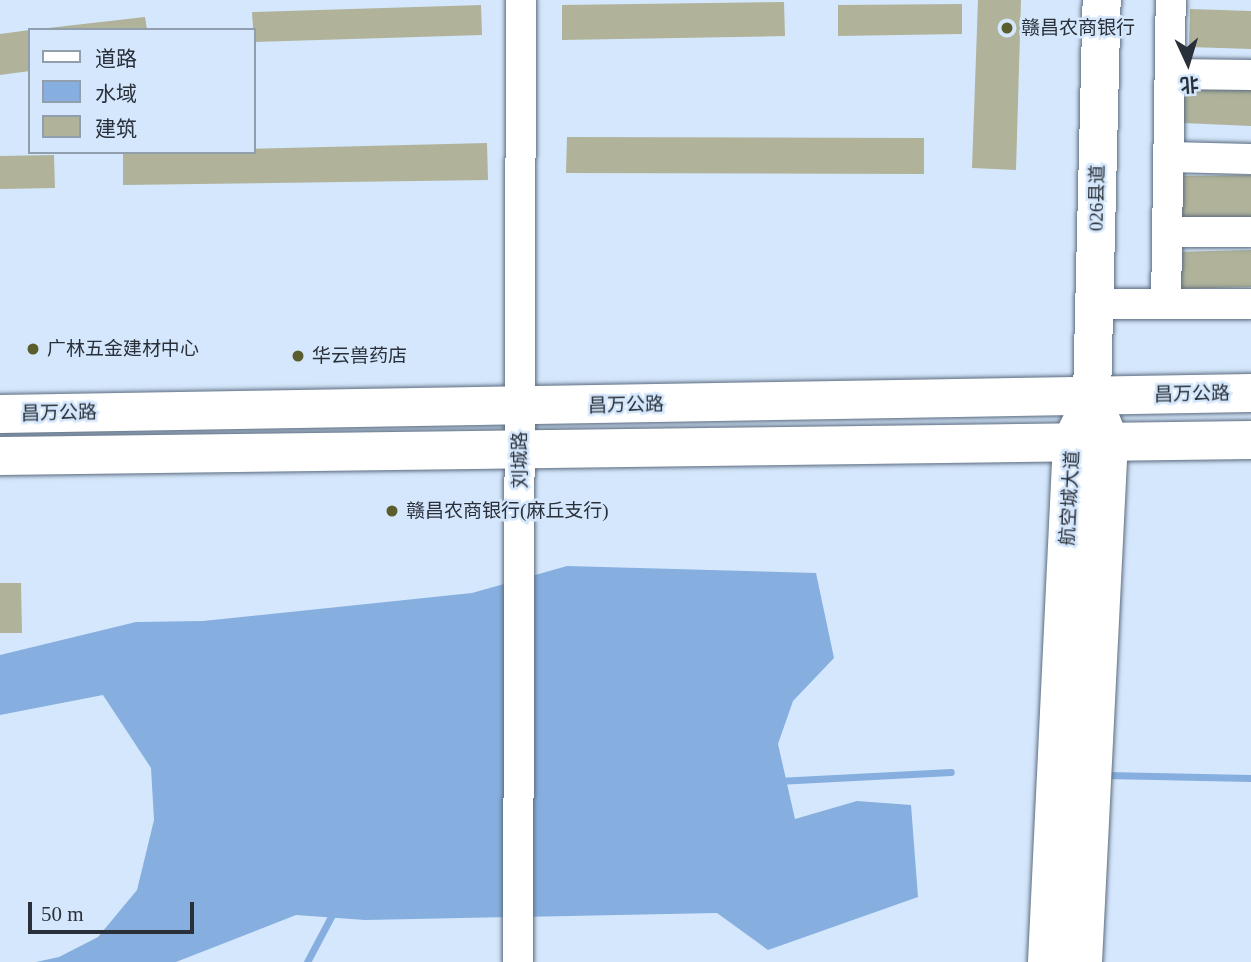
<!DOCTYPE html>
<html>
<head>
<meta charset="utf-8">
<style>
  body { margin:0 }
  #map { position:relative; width:1251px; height:962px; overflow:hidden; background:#d5e7fc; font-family:"Times New Roman","Noto Sans SC",serif }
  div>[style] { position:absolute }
  .water>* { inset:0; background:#86afdf }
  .stream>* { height:7px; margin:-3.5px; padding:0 3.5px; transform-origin:3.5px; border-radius:3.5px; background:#86afdf }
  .building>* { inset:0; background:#b0b39a }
  .roads { filter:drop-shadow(0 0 2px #5c6c7f) drop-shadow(0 0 2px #5c6c7f) }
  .minor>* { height:30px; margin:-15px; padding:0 15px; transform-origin:15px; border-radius:15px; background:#fff }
  .major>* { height:38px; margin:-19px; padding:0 19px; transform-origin:19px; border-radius:19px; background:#fff }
  .highway>* { height:38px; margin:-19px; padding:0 19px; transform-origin:19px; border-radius:19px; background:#fff }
  .dots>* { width:19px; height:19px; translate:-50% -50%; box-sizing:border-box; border:4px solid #d5e7fc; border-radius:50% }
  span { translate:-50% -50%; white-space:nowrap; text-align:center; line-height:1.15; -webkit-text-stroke:5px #d5e7fc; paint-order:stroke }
  .poi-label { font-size:19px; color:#2a3039 }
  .left { translate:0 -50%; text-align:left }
  .street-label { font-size:19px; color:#2a3039 }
  .legend { position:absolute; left:28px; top:28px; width:228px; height:126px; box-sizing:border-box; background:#d5e7fc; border:2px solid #919eae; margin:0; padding:9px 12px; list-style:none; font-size:21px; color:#2a3039 }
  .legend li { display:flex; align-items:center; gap:14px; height:35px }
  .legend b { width:35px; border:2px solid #919eae }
  .north { position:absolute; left:1153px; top:28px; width:70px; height:70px; -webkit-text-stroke:5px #d5e7fc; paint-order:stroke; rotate:176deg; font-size:19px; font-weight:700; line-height:28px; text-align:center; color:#2a3039 }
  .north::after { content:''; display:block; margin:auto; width:24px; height:32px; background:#2a3039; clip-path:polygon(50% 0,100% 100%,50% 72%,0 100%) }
  .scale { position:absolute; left:28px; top:902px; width:166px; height:32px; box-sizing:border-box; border:4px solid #2a3039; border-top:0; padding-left:9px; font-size:21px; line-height:24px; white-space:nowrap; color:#2a3039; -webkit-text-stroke:5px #d5e7fc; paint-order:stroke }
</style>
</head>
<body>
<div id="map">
  <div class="water">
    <div style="clip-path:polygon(567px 566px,816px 573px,834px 658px,793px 701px,778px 744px,795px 819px,857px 801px,911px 805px,918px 897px,768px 950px,717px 913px,365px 920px,296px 915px,176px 962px,36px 962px,59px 957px,98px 937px,137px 890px,154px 820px,151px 768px,103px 695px,0 715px,0 655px,136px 622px,203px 621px,472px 593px)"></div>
  </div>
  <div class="stream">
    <div style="left:1106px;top:775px;width:145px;rotate:1.2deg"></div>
    <div style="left:777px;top:781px;width:174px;rotate:-3deg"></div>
    <div style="left:307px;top:962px;width:58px;rotate:-62.1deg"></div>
  </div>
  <div class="building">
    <div style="clip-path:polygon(978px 0,1021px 0,1016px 170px,972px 168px)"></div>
    <div style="clip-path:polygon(784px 2px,785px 36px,562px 40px,562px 5px)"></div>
    <div style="clip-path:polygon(962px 4px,962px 34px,838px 36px,838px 5px)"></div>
    <div style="clip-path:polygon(481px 5px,482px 35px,254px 42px,252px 12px)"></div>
    <div style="clip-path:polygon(1190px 9px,1251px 11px,1251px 49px,1189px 47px)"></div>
    <div style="clip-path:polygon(145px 17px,147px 30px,48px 30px,48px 28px)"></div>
    <div style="clip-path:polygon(30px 30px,30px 71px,0 75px,0 34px)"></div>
    <div style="clip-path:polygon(1185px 83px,1251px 86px,1251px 126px,1183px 123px)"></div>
    <div style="clip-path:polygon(567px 137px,924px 138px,924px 174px,566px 173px)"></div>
    <div style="clip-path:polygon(487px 143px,488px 180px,123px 185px,123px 152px)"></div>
    <div style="clip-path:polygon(54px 155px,55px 188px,0 189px,0 156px)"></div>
    <div style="clip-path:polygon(1251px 175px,1251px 221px,1174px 221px,1175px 176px)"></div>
    <div style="clip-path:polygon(1251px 250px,1251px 287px,1174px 289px,1174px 252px)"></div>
    <div style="clip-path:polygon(0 583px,21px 583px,22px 633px,0 633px)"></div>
  </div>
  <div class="roads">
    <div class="minor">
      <div style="left:1170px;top:74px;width:81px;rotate:0.7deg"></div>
      <div style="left:1169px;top:157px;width:82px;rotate:1.4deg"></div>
      <div style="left:1167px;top:232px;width:84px"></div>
      <div style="left:1095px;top:304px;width:156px"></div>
      <div style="left:1166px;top:304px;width:304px;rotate:-89.1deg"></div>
      <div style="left:518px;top:962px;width:962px;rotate:-89.82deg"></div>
    </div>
    <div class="major">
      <div style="left:1092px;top:396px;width:396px;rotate:-88.6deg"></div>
    </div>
    <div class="highway">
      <div style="left:0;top:414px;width:1251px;rotate:-0.96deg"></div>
      <div style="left:0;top:456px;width:1251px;rotate:-0.73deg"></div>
      <div style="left:1047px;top:962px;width:522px;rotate:-87.25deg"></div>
      <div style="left:1072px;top:441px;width:25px;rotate:-64deg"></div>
      <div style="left:1083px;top:962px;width:523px;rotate:-87.15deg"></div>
      <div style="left:1109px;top:440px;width:24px;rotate:-112deg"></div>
    </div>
  </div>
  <div class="dots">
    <div style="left:1007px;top:28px;background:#5b5e2c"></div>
    <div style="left:33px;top:349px;background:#5b5e2c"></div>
    <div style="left:298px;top:356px;background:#5b5e2c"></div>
    <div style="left:392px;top:511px;background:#5b5e2c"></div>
  </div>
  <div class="poi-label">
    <span class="left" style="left:1021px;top:28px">赣昌农商银行</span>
    <span class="left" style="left:47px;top:349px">广林五金建材中心</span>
    <span class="left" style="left:312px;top:356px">华云兽药店</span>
    <span class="left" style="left:406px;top:511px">赣昌农商银行(麻丘支行)</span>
  </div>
  <div class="street-label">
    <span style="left:1097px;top:198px;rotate:-89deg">026县道</span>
    <span style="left:1192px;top:394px;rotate:-1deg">昌万公路</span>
    <span style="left:626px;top:405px;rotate:-1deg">昌万公路</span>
    <span style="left:59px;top:413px;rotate:-1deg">昌万公路</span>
    <span style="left:520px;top:460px;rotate:-90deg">刘城路</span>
    <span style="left:1070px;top:498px;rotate:-87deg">航空城大道</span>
  </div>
  <ul class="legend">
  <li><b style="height:9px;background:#fff"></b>道路</li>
  <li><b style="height:19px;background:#86afdf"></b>水域</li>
  <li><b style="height:19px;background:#b0b39a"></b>建筑</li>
  </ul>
  <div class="north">北</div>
  <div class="scale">50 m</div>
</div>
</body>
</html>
